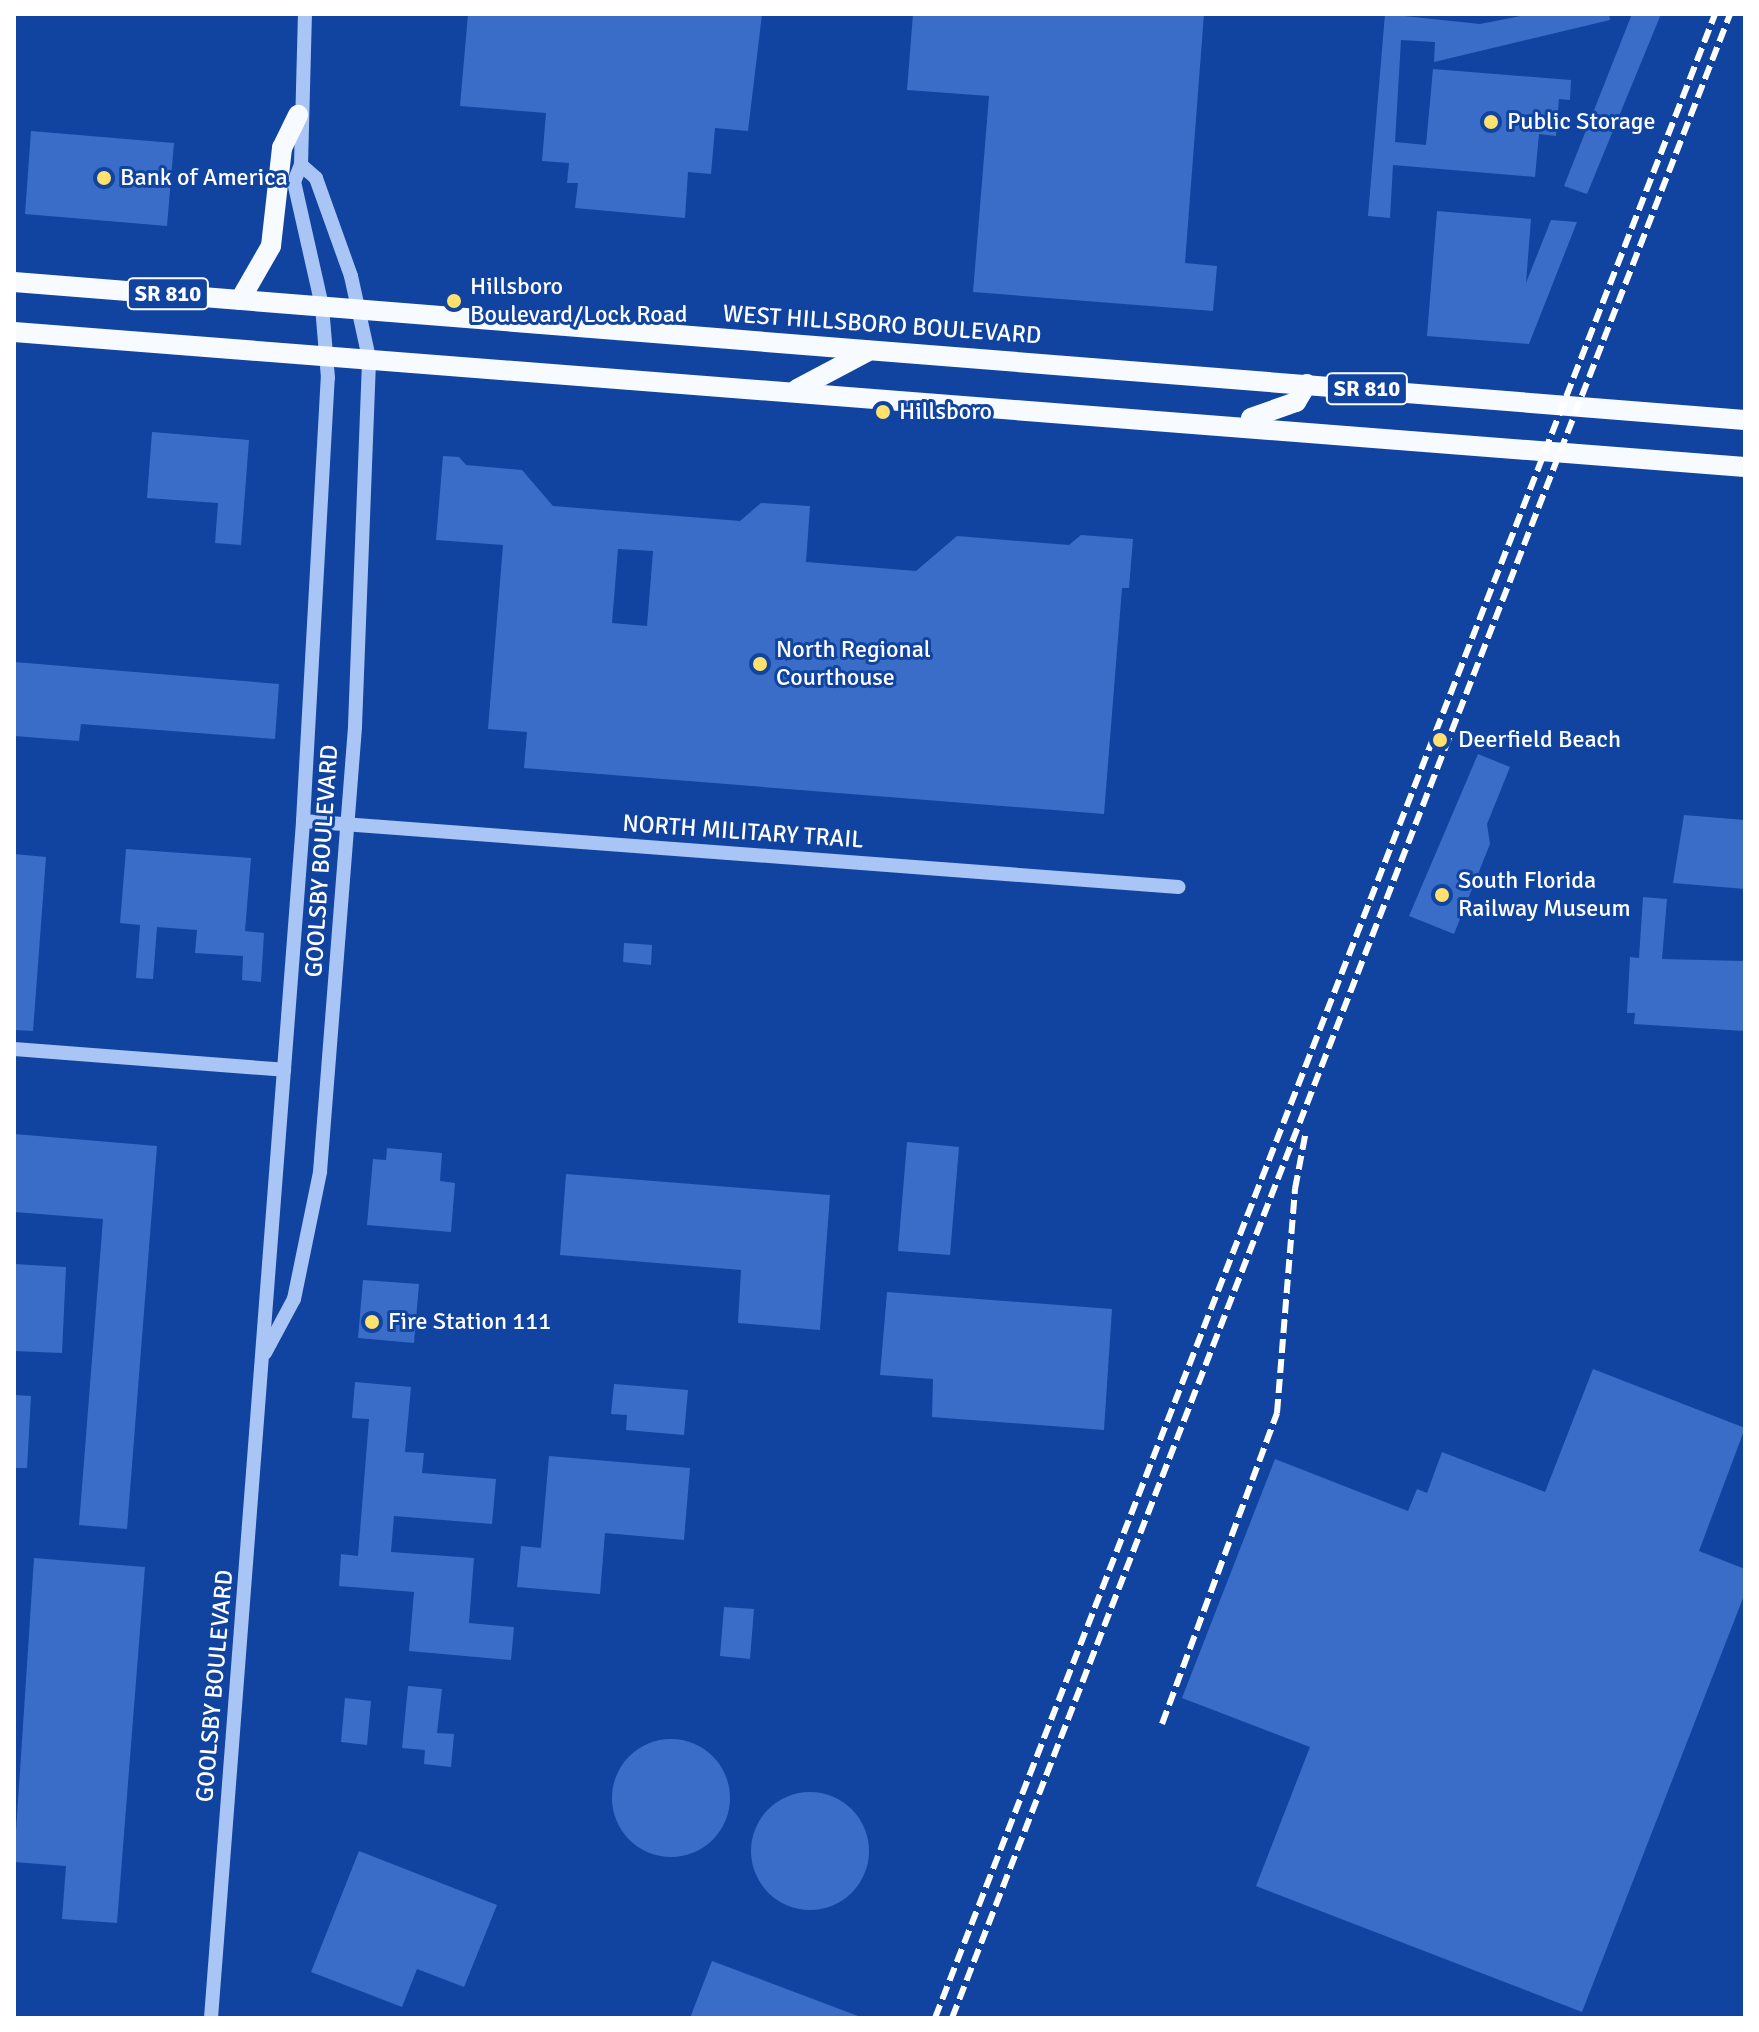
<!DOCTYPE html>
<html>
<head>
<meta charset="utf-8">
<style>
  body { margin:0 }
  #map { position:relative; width:1759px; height:2032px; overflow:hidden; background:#1144a1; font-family:Signika,sans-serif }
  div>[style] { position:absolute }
  .building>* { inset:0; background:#396dc8 }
  .round { border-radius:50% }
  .minor>* { height:14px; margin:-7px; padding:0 7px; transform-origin:7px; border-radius:7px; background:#a9c5f5 }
  .major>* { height:20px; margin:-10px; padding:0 10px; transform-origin:10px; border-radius:10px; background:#f7faff }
  .rail>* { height:6px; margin-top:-3px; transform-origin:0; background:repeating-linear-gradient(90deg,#fff 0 14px,transparent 0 20px) }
  .dots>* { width:22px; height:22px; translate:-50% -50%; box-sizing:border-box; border:4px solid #1144a1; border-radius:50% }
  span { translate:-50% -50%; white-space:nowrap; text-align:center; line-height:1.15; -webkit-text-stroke:6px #1144a1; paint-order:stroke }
  .shield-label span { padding:2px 6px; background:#1144a1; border:2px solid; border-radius:6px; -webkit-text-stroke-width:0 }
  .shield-label { font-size:22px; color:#fff; font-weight:700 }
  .poi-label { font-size:24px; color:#fff }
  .left { translate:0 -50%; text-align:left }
  .street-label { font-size:24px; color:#fff }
  .frame { position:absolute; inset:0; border:16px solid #fff; pointer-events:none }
</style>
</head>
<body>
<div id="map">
  <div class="building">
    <div style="clip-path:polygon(468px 14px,762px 14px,748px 131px,715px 128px,711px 174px,688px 172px,685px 218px,575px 208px,578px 183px,567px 183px,569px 163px,542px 161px,546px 113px,460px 106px)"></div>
    <div style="clip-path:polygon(913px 14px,1204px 14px,1185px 263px,1217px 266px,1213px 311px,973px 292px,989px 96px,907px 90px)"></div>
    <div style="clip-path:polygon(1385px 14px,1480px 24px,1531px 14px,1609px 14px,1610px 20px,1434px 62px,1435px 42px,1401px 40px,1395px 142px,1426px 145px,1433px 69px,1571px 80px,1570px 100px,1559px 99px,1556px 136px,1539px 134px,1535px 177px,1393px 165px,1390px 218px,1368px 216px)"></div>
    <div style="clip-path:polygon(1632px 14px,1661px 14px,1587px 194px,1564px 186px)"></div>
    <div style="clip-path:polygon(31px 131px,174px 143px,167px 226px,25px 214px)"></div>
    <div style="clip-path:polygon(1437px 211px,1531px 219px,1526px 283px,1551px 220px,1577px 222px,1529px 344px,1427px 336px)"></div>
    <div style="clip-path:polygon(152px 432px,249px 440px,241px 545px,215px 543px,218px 503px,147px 498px)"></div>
    <div style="clip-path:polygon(evenodd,443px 456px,459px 457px,466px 465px,522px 470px,553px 506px,740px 521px,761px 503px,810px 506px,806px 562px,916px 571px,957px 536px,1069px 545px,1081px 535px,1133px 539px,1129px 588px,1122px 588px,1104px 814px,524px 768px,527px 732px,488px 729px,503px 545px,436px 540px,443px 456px,618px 549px,653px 551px,647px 626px,612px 623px,618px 549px)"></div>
    <div style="clip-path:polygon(14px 662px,279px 684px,275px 739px,81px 724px,79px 741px,14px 736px)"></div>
    <div style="clip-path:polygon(1478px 754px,1510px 767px,1487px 824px,1490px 844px,1454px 934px,1409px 916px)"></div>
    <div style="clip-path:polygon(1684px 815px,1745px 820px,1745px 889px,1673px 883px)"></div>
    <div style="clip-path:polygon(126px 849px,251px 858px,245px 931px,264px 933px,261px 982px,242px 980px,243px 956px,195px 953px,197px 930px,157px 927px,153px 979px,136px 978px,140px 925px,120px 923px)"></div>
    <div style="clip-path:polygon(14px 854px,46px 857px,33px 1031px,14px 1030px)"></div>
    <div style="clip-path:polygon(1643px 897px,1667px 899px,1662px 959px,1745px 961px,1745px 1031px,1634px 1024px,1635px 1013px,1627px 1013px,1630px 957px,1639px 958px)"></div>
    <div style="clip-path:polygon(624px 943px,652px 945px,651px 965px,623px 962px)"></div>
    <div style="clip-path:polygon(14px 1134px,157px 1146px,127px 1529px,79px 1525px,103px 1219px,14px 1212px)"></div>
    <div style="clip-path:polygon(907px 1142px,959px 1147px,950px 1255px,898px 1251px)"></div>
    <div style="clip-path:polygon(387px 1148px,442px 1153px,440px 1181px,455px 1183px,451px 1232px,367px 1225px,373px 1159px,386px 1160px)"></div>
    <div style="clip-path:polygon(566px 1174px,830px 1195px,820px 1330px,738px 1323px,741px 1270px,560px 1255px)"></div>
    <div style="clip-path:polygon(14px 1264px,66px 1267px,62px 1353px,14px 1351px)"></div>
    <div style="clip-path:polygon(363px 1280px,419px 1284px,414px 1343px,358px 1338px)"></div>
    <div style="clip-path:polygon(887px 1292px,1112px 1309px,1104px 1430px,932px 1417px,933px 1379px,880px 1375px)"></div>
    <div style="clip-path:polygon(1593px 1369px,1745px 1428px,1699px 1551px,1745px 1569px,1745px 1593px,1582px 2012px,1256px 1886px,1310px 1747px,1182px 1698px,1275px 1459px,1408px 1511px,1417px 1489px,1427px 1493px,1442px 1452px,1545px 1492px)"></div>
    <div style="clip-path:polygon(355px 1382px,411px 1387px,405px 1452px,424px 1453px,422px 1473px,496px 1479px,492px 1524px,394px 1516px,391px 1552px,474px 1558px,469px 1623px,514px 1627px,511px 1660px,409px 1651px,414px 1592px,339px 1586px,341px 1554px,358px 1556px,369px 1419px,352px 1418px)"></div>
    <div style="clip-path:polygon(614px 1384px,688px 1390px,684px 1435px,626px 1430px,627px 1415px,611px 1414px)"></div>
    <div style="clip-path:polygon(14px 1395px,31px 1396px,27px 1468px,14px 1468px)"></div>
    <div style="clip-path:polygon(549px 1456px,690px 1468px,684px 1540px,605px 1533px,600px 1594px,517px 1587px,521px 1546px,541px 1548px)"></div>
    <div style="clip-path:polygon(34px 1558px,145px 1567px,117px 1923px,62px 1919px,66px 1866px,14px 1862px)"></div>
    <div style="clip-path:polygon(724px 1607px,754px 1609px,750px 1659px,720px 1656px)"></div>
    <div style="clip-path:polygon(408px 1686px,442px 1689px,437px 1733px,454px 1734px,451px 1767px,424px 1764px,425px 1750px,402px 1748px)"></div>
    <div style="clip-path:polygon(345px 1698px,371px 1701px,367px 1745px,341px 1742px)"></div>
    <div class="round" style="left:612px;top:1739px;width:118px;height:118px"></div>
    <div class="round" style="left:751px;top:1792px;width:118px;height:118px"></div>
    <div style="clip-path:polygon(359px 1851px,497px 1905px,464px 1987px,417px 1969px,402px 2007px,311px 1972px)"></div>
    <div style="clip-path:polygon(712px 1961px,858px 2016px,858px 2018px,690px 2018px)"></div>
  </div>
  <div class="minor">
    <div style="left:303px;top:821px;width:878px;rotate:4.31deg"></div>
    <div style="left:14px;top:1049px;width:271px;rotate:4.4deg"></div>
    <div style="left:265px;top:1353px;width:61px;rotate:-61.8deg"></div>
    <div style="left:294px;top:1299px;width:130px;rotate:-78.4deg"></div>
    <div style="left:320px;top:1172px;width:447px;rotate:-85.5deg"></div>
    <div style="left:355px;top:726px;width:368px;rotate:-87.8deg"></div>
    <div style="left:369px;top:358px;width:84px;rotate:-102.4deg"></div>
    <div style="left:351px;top:276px;width:104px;rotate:-109.7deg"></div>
    <div style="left:316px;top:178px;width:20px;rotate:-139deg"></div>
    <div style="left:211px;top:2018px;width:1201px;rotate:-85.6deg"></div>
    <div style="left:303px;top:821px;width:444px;rotate:-86.8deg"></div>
    <div style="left:328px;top:378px;width:72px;rotate:-94.8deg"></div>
    <div style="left:322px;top:306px;width:127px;rotate:-102.7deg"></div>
    <div style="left:294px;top:182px;width:18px;rotate:-68deg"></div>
    <div style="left:301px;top:165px;width:151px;rotate:-88.5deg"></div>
  </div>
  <div class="major">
    <div style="left:14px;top:282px;width:1736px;rotate:4.56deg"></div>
    <div style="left:240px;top:300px;width:62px;rotate:-60.1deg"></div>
    <div style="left:271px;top:246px;width:99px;rotate:-83.6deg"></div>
    <div style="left:282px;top:148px;width:37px;rotate:-64deg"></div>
    <div style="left:14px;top:332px;width:1736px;rotate:4.46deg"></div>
    <div style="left:797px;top:389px;width:79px;rotate:-27.9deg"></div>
    <div style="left:1251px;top:418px;width:48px;rotate:-19.6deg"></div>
    <div style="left:1296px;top:402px;width:21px;rotate:-59deg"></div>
  </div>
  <div class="rail">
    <div style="left:1162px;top:1724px;width:332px;rotate:-69.7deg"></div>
    <div style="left:1277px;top:1413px;width:225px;rotate:-85.4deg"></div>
    <div style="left:1295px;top:1189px;width:59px;rotate:-79.3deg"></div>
    <div style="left:935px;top:2018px;width:2150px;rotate:-68.73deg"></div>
    <div style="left:952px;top:2018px;width:2150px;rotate:-68.78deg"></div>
  </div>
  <div class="dots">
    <div style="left:1491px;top:122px;background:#ffe16d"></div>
    <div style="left:104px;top:178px;background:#ffe16d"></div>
    <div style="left:454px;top:301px;background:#ffe16d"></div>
    <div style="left:883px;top:412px;background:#ffe16d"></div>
    <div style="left:760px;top:664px;background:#ffe16d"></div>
    <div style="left:1440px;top:740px;background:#ffe16d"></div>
    <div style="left:1442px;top:895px;background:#ffe16d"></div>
    <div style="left:372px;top:1322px;background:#ffe16d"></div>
  </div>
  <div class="shield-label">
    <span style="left:168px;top:294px">SR 810</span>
    <span style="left:1367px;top:389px">SR 810</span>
  </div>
  <div class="poi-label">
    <span class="left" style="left:1507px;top:122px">Public Storage</span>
    <span class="left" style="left:120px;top:178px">Bank of America</span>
    <span class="left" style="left:470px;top:301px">Hillsboro<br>Boulevard/Lock Road</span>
    <span class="left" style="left:899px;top:412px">Hillsboro</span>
    <span class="left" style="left:776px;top:664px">North Regional<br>Courthouse</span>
    <span class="left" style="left:1458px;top:740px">Deerfield Beach</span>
    <span class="left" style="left:1458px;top:895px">South Florida<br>Railway Museum</span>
    <span class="left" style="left:388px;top:1322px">Fire Station 111</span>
  </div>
  <div class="street-label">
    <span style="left:882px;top:325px;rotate:4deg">WEST HILLSBORO BOULEVARD</span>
    <span style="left:743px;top:832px;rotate:4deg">NORTH MILITARY TRAIL</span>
    <span style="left:322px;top:861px;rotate:-86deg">GOOLSBY BOULEVARD</span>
    <span style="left:215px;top:1686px;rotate:-85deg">GOOLSBY BOULEVARD</span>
  </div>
  <div class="frame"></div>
</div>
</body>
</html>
